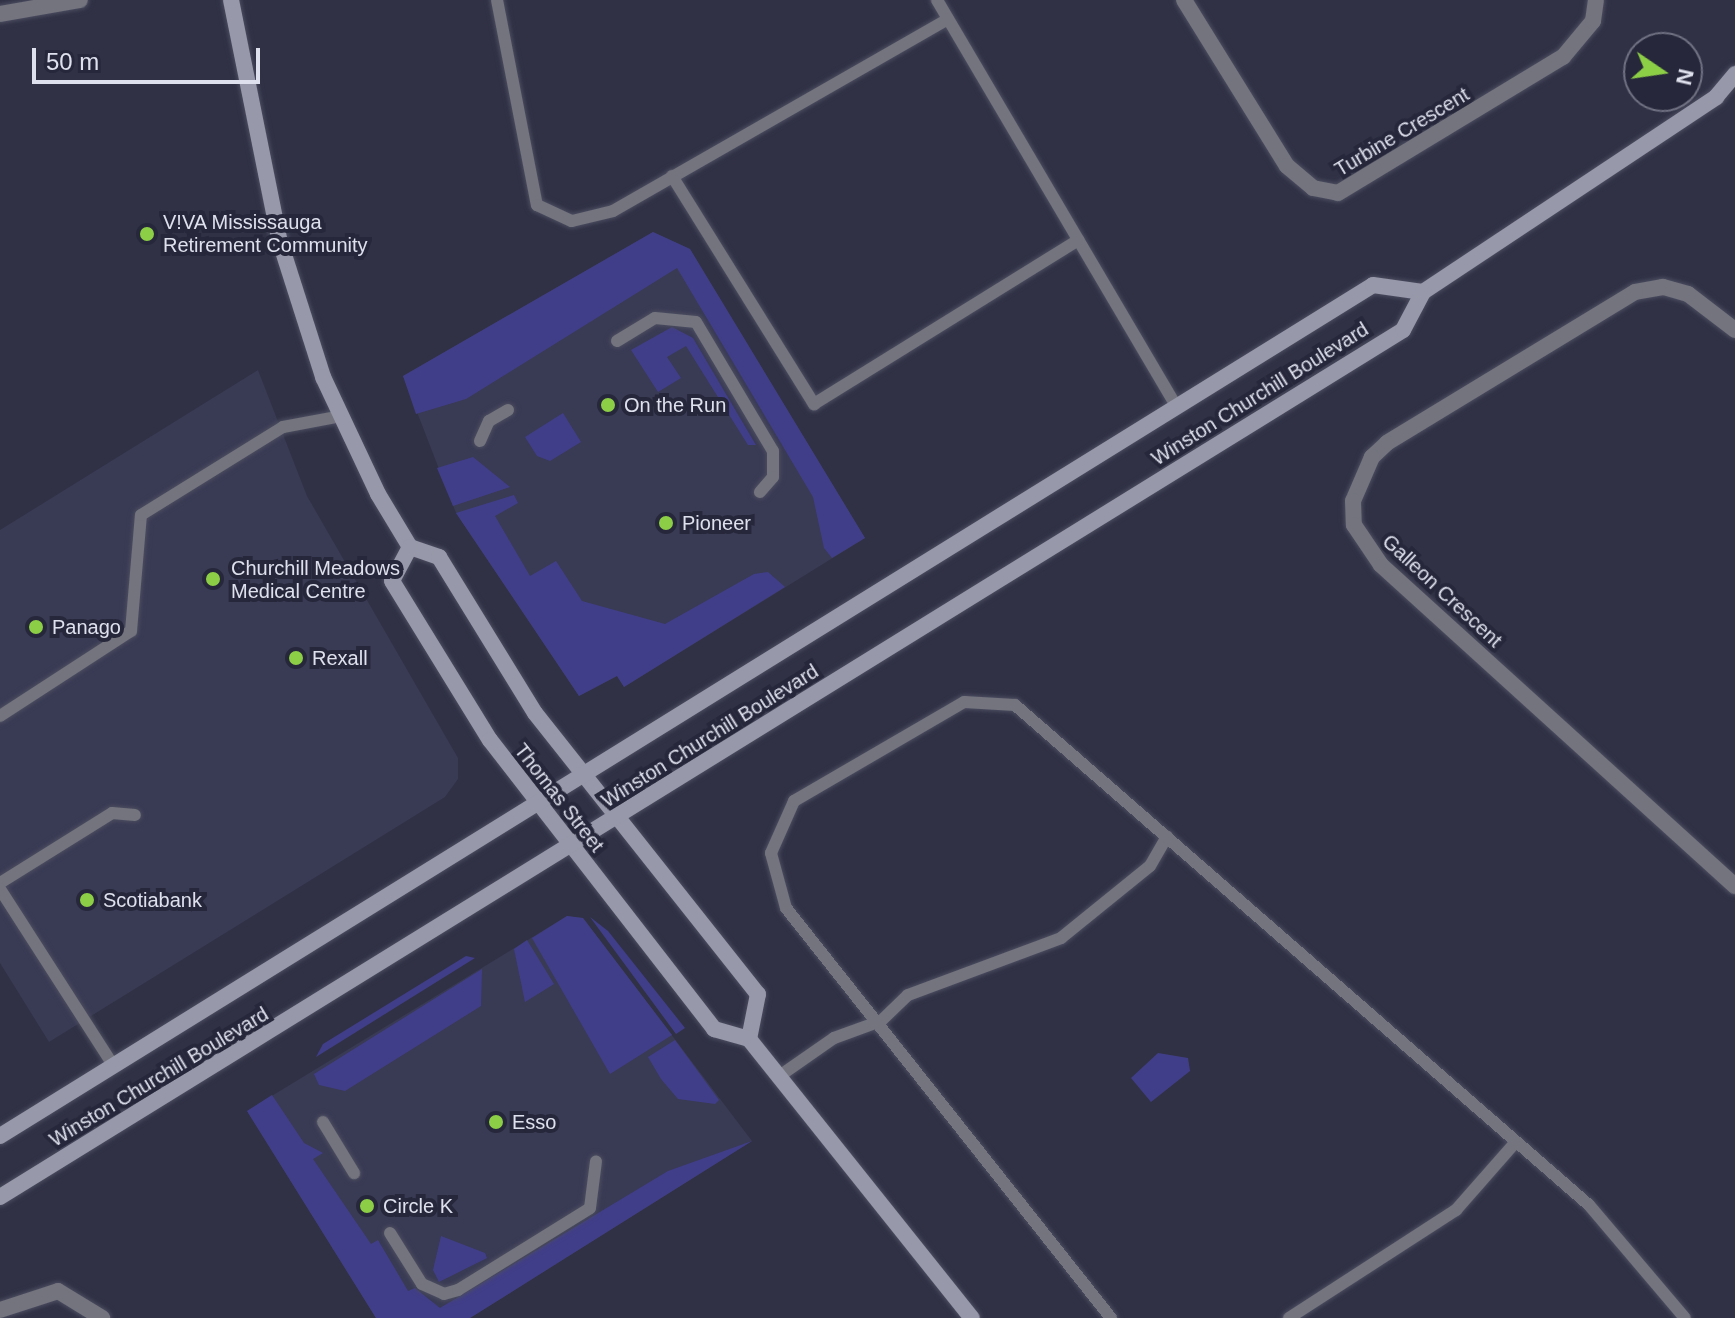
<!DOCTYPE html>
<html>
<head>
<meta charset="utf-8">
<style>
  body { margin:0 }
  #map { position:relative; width:1735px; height:1318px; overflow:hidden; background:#303145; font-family:Arial,sans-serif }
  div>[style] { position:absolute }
  .built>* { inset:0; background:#393a54 }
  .green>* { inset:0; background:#413e89 }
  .roads { filter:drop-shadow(0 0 2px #4c4d60) drop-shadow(0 0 2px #4c4d60) }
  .lane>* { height:12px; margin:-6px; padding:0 6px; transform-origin:6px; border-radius:6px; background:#73747e }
  .street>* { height:16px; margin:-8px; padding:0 8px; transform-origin:8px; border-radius:8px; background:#73747e }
  .secondary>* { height:16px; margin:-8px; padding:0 8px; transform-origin:8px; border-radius:8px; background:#9798a9 }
  .dots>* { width:22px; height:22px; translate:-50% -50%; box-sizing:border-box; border:4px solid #26273a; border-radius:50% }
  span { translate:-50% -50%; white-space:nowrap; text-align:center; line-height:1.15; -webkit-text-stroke:8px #26273a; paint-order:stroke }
  .street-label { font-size:20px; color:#dfe0ed }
  .poi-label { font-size:20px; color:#dfe0ed }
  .left { translate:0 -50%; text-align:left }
  .north { position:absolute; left:1623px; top:32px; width:80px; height:80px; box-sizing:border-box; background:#26273a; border:2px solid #707182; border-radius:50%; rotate:103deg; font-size:22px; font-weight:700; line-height:32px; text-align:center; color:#dfe0ed }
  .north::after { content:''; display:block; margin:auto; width:28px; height:36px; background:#8cce45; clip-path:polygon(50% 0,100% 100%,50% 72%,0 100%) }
  .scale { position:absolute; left:32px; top:48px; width:228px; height:36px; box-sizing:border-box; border:4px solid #dfe0ed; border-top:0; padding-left:10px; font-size:24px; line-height:28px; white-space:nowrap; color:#dfe0ed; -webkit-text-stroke:6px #26273a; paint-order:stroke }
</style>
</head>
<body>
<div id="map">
  <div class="built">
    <div style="clip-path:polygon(653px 232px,690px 249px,865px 538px,624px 687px,617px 676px,579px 696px,456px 513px,403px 376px)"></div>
    <div style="clip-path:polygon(258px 370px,307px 496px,458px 758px,458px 779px,445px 797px,49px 1042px,0 963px,0 530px)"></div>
    <div style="clip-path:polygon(567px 916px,583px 918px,752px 1141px,470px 1318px,376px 1318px,247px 1111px)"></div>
  </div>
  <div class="green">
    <div style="clip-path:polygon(653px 232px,690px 249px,865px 538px,832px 558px,824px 548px,813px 497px,677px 268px,466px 399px,416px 414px,403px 376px)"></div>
    <div style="clip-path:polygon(672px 327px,693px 338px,756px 445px,748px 445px,686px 346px,667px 357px,681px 378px,658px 392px,631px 350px)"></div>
    <div style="clip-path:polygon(563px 413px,581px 442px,550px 461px,537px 456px,525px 437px)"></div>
    <div style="clip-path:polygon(473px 457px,510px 487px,453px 506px,437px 468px)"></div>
    <div style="clip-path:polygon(514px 495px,518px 503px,495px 516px,530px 576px,556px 561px,582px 601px,665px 624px,754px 574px,768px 572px,785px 587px,624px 687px,617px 676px,579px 696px,456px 513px)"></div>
    <div style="clip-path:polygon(567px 916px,583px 918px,672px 1035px,610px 1074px,532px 938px)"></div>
    <div style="clip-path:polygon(590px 917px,608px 931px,685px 1028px,676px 1034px)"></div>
    <div style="clip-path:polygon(527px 940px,554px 984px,525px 1002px,514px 949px)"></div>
    <div style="clip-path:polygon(466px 956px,475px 958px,316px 1057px,323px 1044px)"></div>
    <div style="clip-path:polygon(482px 969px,481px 1006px,345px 1091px,319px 1085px,314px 1074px)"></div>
    <div style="clip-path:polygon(675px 1040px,719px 1100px,715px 1104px,678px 1099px,661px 1079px,648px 1057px)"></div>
    <div style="clip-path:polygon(1158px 1053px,1188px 1058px,1190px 1071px,1151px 1102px,1131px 1078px)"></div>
    <div style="clip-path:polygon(272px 1095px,304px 1143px,323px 1153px,313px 1159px,371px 1244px,378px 1240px,408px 1291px,415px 1288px,440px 1308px,668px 1171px,752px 1141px,470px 1318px,376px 1318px,247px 1111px)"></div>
    <div style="clip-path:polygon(441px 1236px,485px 1253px,487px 1258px,439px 1282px,433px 1270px)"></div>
  </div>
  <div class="roads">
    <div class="lane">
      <div style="left:497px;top:0;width:209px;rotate:79deg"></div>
      <div style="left:537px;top:205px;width:38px;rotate:25deg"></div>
      <div style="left:572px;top:221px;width:42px;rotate:-13.7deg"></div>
      <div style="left:613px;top:211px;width:386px;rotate:-29.8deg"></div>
      <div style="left:937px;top:0;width:471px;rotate:59.5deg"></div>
      <div style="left:672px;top:176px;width:269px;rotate:58.1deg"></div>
      <div style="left:814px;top:404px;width:311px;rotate:-31.8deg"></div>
      <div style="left:617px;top:341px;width:44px;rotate:-31.2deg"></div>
      <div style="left:655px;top:318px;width:41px;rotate:5.6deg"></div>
      <div style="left:696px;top:322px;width:150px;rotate:59.2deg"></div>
      <div style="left:773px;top:451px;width:26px;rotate:90deg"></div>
      <div style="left:773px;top:477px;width:20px;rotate:131deg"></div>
      <div style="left:480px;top:441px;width:22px;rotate:-66deg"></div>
      <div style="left:489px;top:421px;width:22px;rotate:-30deg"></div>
      <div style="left:0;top:716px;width:156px;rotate:-33deg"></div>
      <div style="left:131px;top:631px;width:116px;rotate:-85.1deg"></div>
      <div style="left:141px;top:515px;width:167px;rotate:-31.8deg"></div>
      <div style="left:283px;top:427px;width:59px;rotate:-10.7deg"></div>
      <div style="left:0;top:883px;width:132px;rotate:-32deg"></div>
      <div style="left:112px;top:813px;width:23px;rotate:5deg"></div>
      <div style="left:0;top:889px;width:209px;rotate:57.3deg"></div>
      <div style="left:778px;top:1077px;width:68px;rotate:-34.9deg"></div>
      <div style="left:834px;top:1038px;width:50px;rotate:-19.9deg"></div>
      <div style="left:881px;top:1021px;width:37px;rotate:-44deg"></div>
      <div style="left:908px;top:995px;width:163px;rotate:-20.4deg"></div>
      <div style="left:1061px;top:938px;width:114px;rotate:-39deg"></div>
      <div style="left:1150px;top:866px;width:34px;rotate:-60deg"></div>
      <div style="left:323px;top:1122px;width:60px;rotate:58.7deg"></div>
      <div style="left:390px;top:1233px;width:60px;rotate:57.9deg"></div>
      <div style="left:422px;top:1284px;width:24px;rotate:24deg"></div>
      <div style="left:444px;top:1294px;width:15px;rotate:-16deg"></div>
      <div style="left:458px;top:1290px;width:155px;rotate:-31.8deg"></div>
      <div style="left:590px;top:1208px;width:47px;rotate:-82.7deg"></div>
      <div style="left:1111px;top:1318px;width:523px;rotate:-128.4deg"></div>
      <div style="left:786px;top:908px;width:57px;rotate:-105.3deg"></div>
      <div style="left:771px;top:853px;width:57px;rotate:-66.1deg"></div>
      <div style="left:794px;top:801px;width:197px;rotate:-30.2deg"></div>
      <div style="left:964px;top:702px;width:51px;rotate:3.4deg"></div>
      <div style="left:1015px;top:705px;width:761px;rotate:41.06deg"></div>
      <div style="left:1589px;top:1205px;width:148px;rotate:49.7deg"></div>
      <div style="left:1289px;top:1318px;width:199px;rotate:-32.9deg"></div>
      <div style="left:1456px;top:1210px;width:88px;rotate:-48.7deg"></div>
    </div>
    <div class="street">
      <div style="left:1184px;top:0;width:195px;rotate:58.2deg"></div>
      <div style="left:1287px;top:166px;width:34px;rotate:40deg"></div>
      <div style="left:1313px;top:188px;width:25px;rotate:11deg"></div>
      <div style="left:1338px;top:193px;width:263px;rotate:-31.2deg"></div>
      <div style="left:1563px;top:57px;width:47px;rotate:-50.2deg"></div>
      <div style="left:1593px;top:21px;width:21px;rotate:-82deg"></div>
      <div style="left:0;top:14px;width:81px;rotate:-9.9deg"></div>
      <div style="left:1735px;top:330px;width:59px;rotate:-142.5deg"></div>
      <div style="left:1688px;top:294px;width:26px;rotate:-164deg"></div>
      <div style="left:1663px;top:287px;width:28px;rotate:170deg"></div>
      <div style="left:1635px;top:292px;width:290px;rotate:148.7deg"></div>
      <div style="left:1387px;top:443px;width:21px;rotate:137deg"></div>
      <div style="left:1372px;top:457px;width:48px;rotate:113.4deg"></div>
      <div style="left:1353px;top:501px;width:24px;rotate:88deg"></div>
      <div style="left:1354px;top:525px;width:48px;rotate:56deg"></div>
      <div style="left:1381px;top:565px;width:478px;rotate:42.2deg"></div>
      <div style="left:0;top:1310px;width:61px;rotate:-18.1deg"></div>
      <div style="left:58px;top:1291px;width:52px;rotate:31.5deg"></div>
    </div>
    <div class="secondary">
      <div style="left:231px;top:0;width:247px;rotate:78.6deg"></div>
      <div style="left:280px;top:242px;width:142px;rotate:72.3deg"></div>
      <div style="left:323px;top:377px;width:129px;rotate:64.8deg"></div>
      <div style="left:378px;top:494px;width:62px;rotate:58.9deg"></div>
      <div style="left:410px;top:547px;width:31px;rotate:19deg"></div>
      <div style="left:439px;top:557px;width:183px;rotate:58.4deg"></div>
      <div style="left:535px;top:713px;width:359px;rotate:51.6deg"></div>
      <div style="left:758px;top:994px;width:46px;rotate:101.3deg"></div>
      <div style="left:410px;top:547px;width:38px;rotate:118deg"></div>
      <div style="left:392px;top:581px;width:187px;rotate:58.4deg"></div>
      <div style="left:490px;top:740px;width:366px;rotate:52.2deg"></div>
      <div style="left:714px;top:1029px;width:36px;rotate:16deg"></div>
      <div style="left:749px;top:1039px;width:357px;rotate:51.4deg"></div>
      <div style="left:0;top:1136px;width:1615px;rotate:-31.79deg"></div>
      <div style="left:1373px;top:285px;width:50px;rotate:8deg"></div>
      <div style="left:0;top:1197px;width:1649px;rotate:-31.71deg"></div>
      <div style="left:1403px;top:330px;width:43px;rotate:-62.2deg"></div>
      <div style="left:1423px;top:292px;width:352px;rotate:-33.6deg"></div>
      <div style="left:1716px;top:97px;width:30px;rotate:-50deg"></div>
    </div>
  </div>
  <div class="dots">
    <div style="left:147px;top:234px;background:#8cce45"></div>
    <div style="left:608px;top:405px;background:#8cce45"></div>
    <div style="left:666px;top:523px;background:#8cce45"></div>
    <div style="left:213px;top:579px;background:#8cce45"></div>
    <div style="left:36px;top:627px;background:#8cce45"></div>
    <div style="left:296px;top:658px;background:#8cce45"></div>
    <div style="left:87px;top:900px;background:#8cce45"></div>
    <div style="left:496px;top:1122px;background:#8cce45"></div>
    <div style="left:367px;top:1206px;background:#8cce45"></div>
  </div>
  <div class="street-label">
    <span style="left:1402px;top:132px;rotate:-31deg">Turbine Crescent</span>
    <span style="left:1260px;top:394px;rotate:-32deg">Winston Churchill Boulevard</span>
    <span style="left:1442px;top:591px;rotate:43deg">Galleon Crescent</span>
    <span style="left:710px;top:736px;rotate:-32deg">Winston Churchill Boulevard</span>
    <span style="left:559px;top:798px;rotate:52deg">Thomas Street</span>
    <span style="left:159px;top:1077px;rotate:-31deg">Winston Churchill Boulevard</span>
  </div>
  <div class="poi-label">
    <span class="left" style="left:163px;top:234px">V!VA Mississauga<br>Retirement Community</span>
    <span class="left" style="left:624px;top:405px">On the Run</span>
    <span class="left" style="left:682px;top:523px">Pioneer</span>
    <span class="left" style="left:231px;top:580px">Churchill Meadows<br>Medical Centre</span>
    <span class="left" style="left:52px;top:627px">Panago</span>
    <span class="left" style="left:312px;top:658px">Rexall</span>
    <span class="left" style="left:103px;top:900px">Scotiabank</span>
    <span class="left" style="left:512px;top:1122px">Esso</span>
    <span class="left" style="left:383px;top:1206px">Circle K</span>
  </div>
  <div class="north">N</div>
  <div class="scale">50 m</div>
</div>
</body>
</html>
